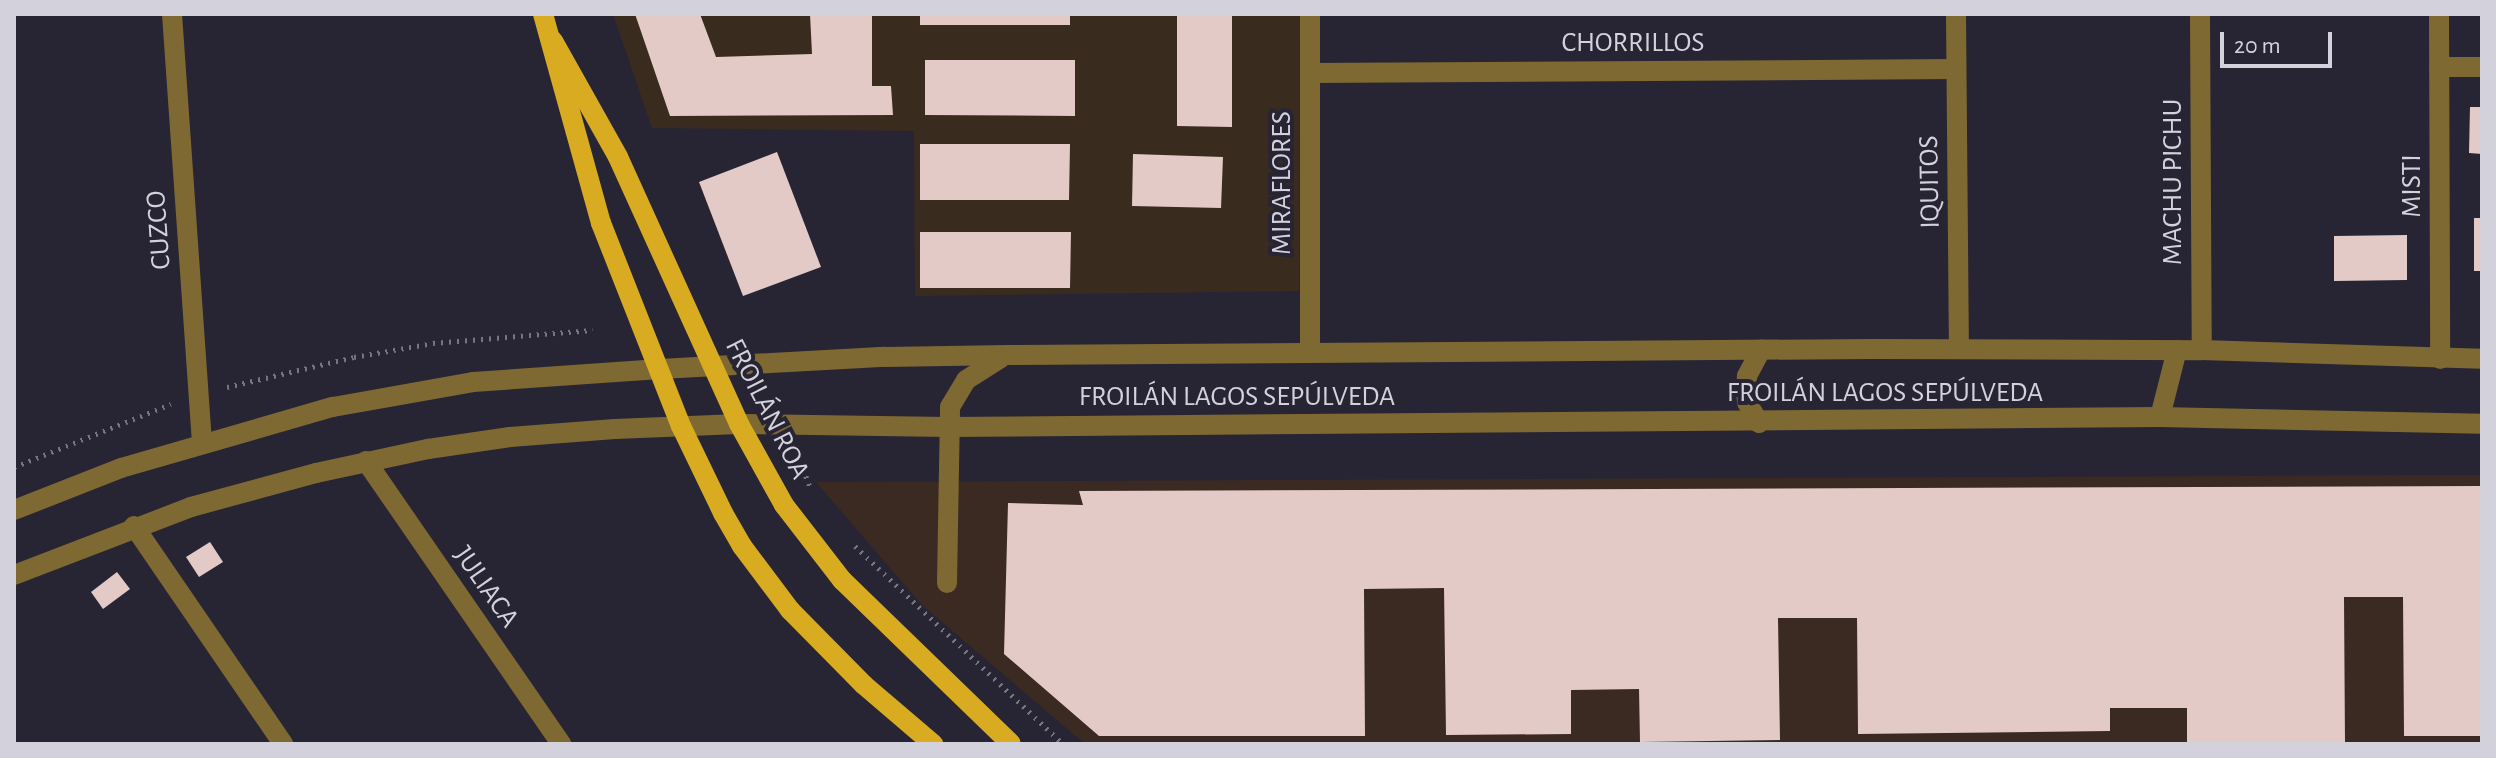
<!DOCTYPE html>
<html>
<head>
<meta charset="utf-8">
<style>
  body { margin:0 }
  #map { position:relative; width:2496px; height:758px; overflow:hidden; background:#272534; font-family:"Alegreya Sans",sans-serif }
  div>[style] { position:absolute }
  .education>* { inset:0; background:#3a2b1f }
  .medical>* { inset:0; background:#3b2a21 }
  .building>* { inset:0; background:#e3cac6 }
  .path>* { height:5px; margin-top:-2.5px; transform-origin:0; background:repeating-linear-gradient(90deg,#767582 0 2px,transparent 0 8px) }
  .minor>* { height:20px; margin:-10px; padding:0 10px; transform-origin:10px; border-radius:10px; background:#7f6932 }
  .major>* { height:20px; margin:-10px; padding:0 10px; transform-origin:10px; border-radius:10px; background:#d8ab21 }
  span { translate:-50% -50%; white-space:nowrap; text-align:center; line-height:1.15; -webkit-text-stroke:8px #272534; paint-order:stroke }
  .street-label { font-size:28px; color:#d3d2dc }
  .frame { position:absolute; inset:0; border:16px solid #d3d2dc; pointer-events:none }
  .scale { position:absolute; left:2220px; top:32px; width:112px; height:36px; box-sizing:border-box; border:4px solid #d3d2dc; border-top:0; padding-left:10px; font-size:24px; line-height:28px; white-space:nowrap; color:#d3d2dc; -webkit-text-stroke:6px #272534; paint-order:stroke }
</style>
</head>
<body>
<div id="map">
  <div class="education">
    <div style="clip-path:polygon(613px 14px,1300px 14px,1299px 291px,915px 296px,914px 131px,652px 128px)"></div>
  </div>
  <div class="medical">
    <div style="clip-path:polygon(2482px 475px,2482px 744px,1085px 744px,922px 605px,816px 482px)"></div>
  </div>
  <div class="building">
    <div style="clip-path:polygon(635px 14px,700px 14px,716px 57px,812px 54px,810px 14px,872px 14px,872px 86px,891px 86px,893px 115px,670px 116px)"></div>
    <div style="clip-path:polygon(920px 14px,1070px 14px,1070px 25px,920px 25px)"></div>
    <div style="clip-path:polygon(1177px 14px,1232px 14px,1232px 127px,1177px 126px)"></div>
    <div style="clip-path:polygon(925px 60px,1075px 60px,1075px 116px,925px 115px)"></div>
    <div style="clip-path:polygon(2470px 107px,2482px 107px,2482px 154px,2469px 153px)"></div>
    <div style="clip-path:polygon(920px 144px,1070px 144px,1069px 200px,920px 200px)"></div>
    <div style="clip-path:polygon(777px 152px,821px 267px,743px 296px,699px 182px)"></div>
    <div style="clip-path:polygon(1133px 154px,1223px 157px,1221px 208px,1132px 206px)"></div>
    <div style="clip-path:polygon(2474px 218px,2482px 218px,2482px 271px,2474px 271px)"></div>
    <div style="clip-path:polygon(920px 232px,1071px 232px,1070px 288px,920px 288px)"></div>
    <div style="clip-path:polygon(2407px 235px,2407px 280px,2334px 281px,2334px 236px)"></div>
    <div style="clip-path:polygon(2482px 486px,2482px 736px,2404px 736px,2403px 597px,2344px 597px,2345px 743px,2187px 743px,2187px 708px,2110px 708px,2110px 731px,1858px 734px,1857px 618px,1778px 618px,1780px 740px,1640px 742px,1639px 689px,1571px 690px,1571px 734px,1446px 735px,1444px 588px,1364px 589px,1365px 736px,1099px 736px,1004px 654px,1008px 503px,1083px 505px,1079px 491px)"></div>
    <div style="clip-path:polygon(210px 542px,223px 562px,199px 577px,186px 557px)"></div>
    <div style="clip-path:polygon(117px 572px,130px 589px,103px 609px,91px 592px)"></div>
  </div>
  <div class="path">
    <div style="left:227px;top:387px;width:130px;rotate:-13.3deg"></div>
    <div style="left:354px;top:357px;width:80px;rotate:-10deg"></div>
    <div style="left:433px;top:343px;width:160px;rotate:-4.7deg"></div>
    <div style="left:800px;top:461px;width:28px;rotate:69deg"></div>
    <div style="left:14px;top:467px;width:169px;rotate:-21.9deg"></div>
    <div style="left:855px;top:546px;width:287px;rotate:43.6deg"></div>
  </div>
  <div class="minor">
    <div style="left:172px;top:14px;width:429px;rotate:86deg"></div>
    <div style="left:1310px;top:14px;width:339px;rotate:90deg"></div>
    <div style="left:1956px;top:14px;width:335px;rotate:89.5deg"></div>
    <div style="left:2200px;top:14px;width:336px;rotate:89.7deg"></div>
    <div style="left:2439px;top:14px;width:345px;rotate:89.8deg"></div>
    <div style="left:2439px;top:67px;width:43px"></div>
    <div style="left:1310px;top:73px;width:646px;rotate:-0.35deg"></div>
    <div style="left:2160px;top:417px;width:69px;rotate:-75.8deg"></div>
    <div style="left:1759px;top:423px;width:24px;rotate:-120deg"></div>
    <div style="left:1747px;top:402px;width:12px;rotate:-95deg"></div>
    <div style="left:1746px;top:390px;width:14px;rotate:-86deg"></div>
    <div style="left:1747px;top:376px;width:30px;rotate:-62deg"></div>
    <div style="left:366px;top:461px;width:344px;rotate:55.4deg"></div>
    <div style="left:14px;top:510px;width:115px;rotate:-21.4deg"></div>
    <div style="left:121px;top:468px;width:221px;rotate:-16.1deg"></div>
    <div style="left:333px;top:407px;width:142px;rotate:-10.1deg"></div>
    <div style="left:473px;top:382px;width:187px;rotate:-4deg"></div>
    <div style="left:660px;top:369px;width:225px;rotate:-3.1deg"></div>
    <div style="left:885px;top:357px;width:124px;rotate:-0.9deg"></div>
    <div style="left:1009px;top:355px;width:864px;rotate:-0.4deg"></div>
    <div style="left:1873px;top:349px;width:329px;rotate:0.2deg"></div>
    <div style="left:2202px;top:350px;width:280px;rotate:1.8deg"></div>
    <div style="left:134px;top:526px;width:264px;rotate:55.6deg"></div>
    <div style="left:14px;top:575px;width:190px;rotate:-21deg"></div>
    <div style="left:191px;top:507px;width:130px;rotate:-15.2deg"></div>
    <div style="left:316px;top:473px;width:115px;rotate:-12.1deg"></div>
    <div style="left:428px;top:449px;width:83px;rotate:-8.3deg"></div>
    <div style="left:510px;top:437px;width:105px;rotate:-4.4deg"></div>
    <div style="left:615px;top:429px;width:124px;rotate:-2.3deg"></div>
    <div style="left:739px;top:424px;width:208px;rotate:0.8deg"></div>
    <div style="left:947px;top:427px;width:1213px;rotate:-0.47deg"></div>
    <div style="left:2160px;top:417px;width:322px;rotate:1.2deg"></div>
    <div style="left:947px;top:583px;width:176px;rotate:-89deg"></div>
    <div style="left:950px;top:407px;width:31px;rotate:-59deg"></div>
    <div style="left:966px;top:380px;width:41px;rotate:-32.2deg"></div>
  </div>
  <div class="major">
    <div style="left:543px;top:14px;width:217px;rotate:74.5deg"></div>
    <div style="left:601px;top:223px;width:218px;rotate:68.5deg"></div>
    <div style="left:681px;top:426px;width:97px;rotate:64.2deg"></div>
    <div style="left:723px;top:513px;width:38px;rotate:60deg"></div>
    <div style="left:742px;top:546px;width:80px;rotate:53.1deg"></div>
    <div style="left:790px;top:610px;width:105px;rotate:45.4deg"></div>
    <div style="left:864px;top:685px;width:91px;rotate:40.5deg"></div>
    <div style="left:553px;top:41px;width:133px;rotate:60.7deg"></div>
    <div style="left:618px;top:157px;width:293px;rotate:65.6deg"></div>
    <div style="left:739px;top:424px;width:93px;rotate:60.9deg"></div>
    <div style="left:784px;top:505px;width:95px;rotate:52.3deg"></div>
    <div style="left:842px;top:580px;width:235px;rotate:44.1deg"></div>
  </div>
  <div class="street-label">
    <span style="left:1633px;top:43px">CHORRILLOS</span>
    <span style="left:1930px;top:182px;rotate:-91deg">IQUITOS</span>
    <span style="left:2173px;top:182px;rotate:-90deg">MACHU PICHU</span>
    <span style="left:1282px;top:183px;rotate:-90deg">MIRAFLORES</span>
    <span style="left:2412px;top:186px;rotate:-90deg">MISTI</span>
    <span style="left:159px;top:230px;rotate:-94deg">CUZCO</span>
    <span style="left:1885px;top:393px">FROILÁN LAGOS SEPÚLVEDA</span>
    <span style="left:1237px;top:397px">FROILÁN LAGOS SEPÚLVEDA</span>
    <span style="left:767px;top:409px;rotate:63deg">FROILÁN ROA</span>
    <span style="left:486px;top:587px;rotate:55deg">JULIACA</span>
  </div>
  <div class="frame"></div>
  <div class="scale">20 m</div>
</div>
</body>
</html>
